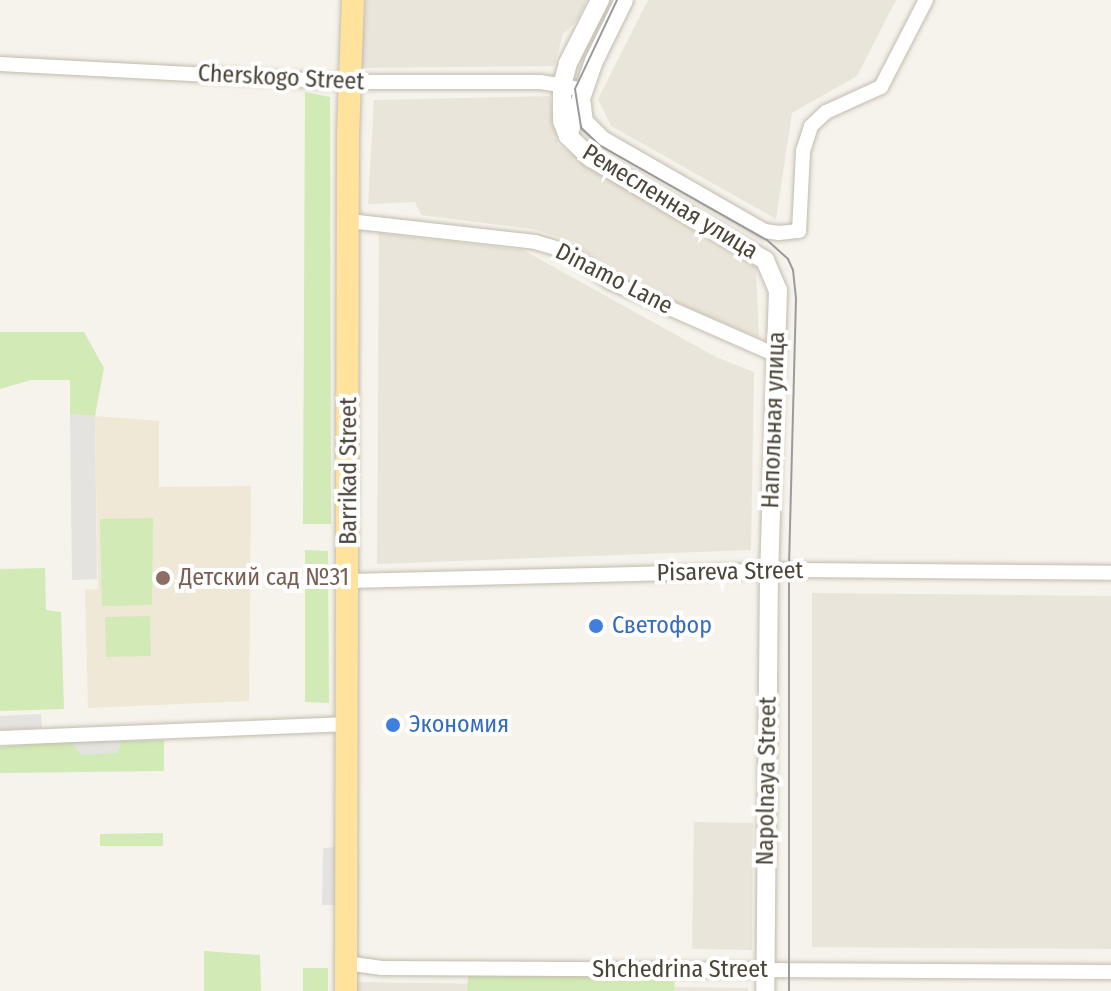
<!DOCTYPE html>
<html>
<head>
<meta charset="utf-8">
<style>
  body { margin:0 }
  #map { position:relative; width:1111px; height:991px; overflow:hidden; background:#f6f3ec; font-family:"Fira Sans Condensed",sans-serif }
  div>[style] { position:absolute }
  .residential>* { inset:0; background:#eae5da }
  .education>* { inset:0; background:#efe8d6 }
  .green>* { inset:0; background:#d2eab5 }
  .parking>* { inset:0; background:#e5e3e0 }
  .roads { filter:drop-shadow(0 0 2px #c2bbae) drop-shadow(0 0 2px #c2bbae) }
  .minor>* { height:14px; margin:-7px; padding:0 7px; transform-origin:7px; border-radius:7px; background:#fff }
  .tertiary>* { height:18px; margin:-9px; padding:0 9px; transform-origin:9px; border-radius:9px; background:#fff }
  .primary>* { height:22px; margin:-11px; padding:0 11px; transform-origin:11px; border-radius:11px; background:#ffe39c }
  .tram>* { height:2px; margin:-1px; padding:0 1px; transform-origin:1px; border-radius:1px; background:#9a9a9a }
  .dots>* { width:22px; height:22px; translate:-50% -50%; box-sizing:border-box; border:4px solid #fff; border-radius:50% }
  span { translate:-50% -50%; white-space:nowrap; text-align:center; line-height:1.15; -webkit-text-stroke:8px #fff; paint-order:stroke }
  .street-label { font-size:24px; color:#4b4439 }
  .education-label { font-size:24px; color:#785e54 }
  .left { translate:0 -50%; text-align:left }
  .shop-label { font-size:24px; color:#366cbe }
</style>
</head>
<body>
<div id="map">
  <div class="residential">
    <div style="clip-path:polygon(366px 0,587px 0,577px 21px,563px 34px,554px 66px,360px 68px)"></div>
    <div style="clip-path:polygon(648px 0,896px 0,857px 76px,792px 113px,776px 219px,611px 126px,598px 99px)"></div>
    <div style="clip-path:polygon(550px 96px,558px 145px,756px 266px,759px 338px,611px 274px,575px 242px,533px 229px,421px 215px,415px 202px,368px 204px,374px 100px)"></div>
    <div style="clip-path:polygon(379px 233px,523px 250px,716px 357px,754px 372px,751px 550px,377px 564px)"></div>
    <div style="clip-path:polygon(812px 593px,1111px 596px,1111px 949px,812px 947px)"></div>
    <div style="clip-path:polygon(694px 822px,753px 823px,752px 950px,692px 949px)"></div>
    <div style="clip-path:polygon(357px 982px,748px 988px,748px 991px,357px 991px)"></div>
  </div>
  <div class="education">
    <div style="clip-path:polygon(95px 416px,159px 421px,159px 487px,251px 486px,249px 701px,88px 708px,85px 590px,98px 589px)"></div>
  </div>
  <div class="green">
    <div style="clip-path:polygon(305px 92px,330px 97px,331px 524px,303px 524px)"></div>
    <div style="clip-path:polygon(0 332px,84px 332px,104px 368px,95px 416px,70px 414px,70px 380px,31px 380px,0 389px)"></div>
    <div style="clip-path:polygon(153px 518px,152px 605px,102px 606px,100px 519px)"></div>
    <div style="clip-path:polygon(305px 550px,328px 551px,329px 703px,305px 702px)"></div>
    <div style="clip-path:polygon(45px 568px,46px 610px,61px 612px,64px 709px,0 711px,0 569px)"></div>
    <div style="clip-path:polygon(150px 616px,151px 656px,106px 657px,105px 617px)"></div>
    <div style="clip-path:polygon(164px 740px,164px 771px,0 773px,0 747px,71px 741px,116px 753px,122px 741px)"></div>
    <div style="clip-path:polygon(163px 833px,163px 846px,100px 846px,100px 834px)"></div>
    <div style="clip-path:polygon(204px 951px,260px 955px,261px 991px,204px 991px)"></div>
    <div style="clip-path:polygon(303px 968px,328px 968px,328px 991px,303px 991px)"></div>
    <div style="clip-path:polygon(475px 973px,675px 978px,674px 991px,467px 991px,468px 977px)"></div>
  </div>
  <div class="parking">
    <div style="clip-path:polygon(70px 414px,95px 416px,97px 579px,72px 580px)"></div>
    <div style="clip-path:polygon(41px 714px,42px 728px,0 730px,0 716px)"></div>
    <div style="clip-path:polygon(71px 741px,122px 741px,116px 753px,81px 755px)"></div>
    <div style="clip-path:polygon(336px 847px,336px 905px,322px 905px,323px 848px)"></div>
  </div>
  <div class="roads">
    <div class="minor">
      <div style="left:0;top:64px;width:349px;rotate:3deg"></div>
      <div style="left:349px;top:82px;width:191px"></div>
      <div style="left:540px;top:82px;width:25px;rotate:9deg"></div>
      <div style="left:565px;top:86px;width:17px;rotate:13deg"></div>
      <div style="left:582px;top:90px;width:31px;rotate:83deg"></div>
      <div style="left:586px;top:121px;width:24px;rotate:45deg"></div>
      <div style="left:603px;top:138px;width:187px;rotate:29.9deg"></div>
      <div style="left:765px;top:231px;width:14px;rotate:8deg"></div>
      <div style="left:779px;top:233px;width:20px;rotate:-6deg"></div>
      <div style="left:799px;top:231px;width:80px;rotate:-87.1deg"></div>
      <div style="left:803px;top:151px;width:26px;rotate:-72deg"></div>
      <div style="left:811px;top:126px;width:21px;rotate:-43deg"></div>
      <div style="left:826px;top:112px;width:60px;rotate:-24.4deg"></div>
      <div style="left:881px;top:87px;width:98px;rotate:-62.7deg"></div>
      <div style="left:349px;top:221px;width:187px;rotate:6.4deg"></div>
      <div style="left:535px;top:242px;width:35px;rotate:16deg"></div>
      <div style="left:569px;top:252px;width:51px;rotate:36.2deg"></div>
      <div style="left:610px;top:282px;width:181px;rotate:23.7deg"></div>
      <div style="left:349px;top:581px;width:449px;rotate:-1.4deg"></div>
      <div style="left:798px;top:570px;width:313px;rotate:0.5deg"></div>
      <div style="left:0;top:738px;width:349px;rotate:-2.3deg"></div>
      <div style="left:346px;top:963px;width:36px;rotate:8deg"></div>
      <div style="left:382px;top:968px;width:729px;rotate:0.31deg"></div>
    </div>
    <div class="tertiary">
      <div style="left:600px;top:0;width:71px;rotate:116.9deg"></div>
      <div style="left:568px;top:63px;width:23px;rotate:105deg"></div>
      <div style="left:562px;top:85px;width:36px;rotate:90deg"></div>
      <div style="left:562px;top:121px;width:16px;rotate:68deg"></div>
      <div style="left:568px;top:136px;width:32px;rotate:44deg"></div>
      <div style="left:591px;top:158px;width:202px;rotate:30.4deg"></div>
      <div style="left:765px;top:260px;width:33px;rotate:67deg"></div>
      <div style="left:778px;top:290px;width:280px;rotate:91.8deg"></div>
      <div style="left:769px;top:570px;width:421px;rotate:90.5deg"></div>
      <div style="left:568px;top:136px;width:79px;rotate:-70.9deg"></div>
      <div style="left:594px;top:61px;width:68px;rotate:-63.8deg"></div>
    </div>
    <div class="primary">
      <div style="left:346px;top:991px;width:857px;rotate:-89.87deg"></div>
      <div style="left:348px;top:134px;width:134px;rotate:-87.9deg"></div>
    </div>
  </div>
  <div class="tram">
    <div style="left:617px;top:0;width:98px;rotate:115.3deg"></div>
    <div style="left:575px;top:89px;width:39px;rotate:81deg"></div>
    <div style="left:581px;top:128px;width:25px;rotate:43deg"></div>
    <div style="left:599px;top:145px;width:193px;rotate:29.5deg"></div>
    <div style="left:767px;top:240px;width:28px;rotate:42deg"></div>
    <div style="left:788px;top:259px;width:12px;rotate:66deg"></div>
    <div style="left:793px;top:270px;width:28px;rotate:84deg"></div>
    <div style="left:796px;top:298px;width:272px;rotate:91.5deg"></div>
    <div style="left:789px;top:570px;width:421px;rotate:90deg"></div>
  </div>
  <div class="dots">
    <div style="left:163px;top:578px;background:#8d6e63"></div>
    <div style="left:596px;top:626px;background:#3f7fe0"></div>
    <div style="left:393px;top:725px;background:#3f7fe0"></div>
  </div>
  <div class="street-label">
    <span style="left:281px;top:78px;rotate:3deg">Cherskogo Street</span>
    <span style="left:670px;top:202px;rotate:31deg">Ремесленная улица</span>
    <span style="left:614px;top:279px;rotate:27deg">Dinamo Lane</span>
    <span style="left:774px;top:420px;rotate:-88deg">Напольная улица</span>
    <span style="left:349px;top:471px;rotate:-90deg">Barrikad Street</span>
    <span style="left:730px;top:572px;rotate:-1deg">Pisareva Street</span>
    <span style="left:767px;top:781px;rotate:-89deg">Napolnaya Street</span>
    <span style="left:680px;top:970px">Shchedrina Street</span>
  </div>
  <div class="education-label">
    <span class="left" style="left:179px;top:578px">Детский сад №31</span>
  </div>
  <div class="shop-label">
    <span class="left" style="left:612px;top:626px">Светофор</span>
    <span class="left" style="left:409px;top:725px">Экономия</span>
  </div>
</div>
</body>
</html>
